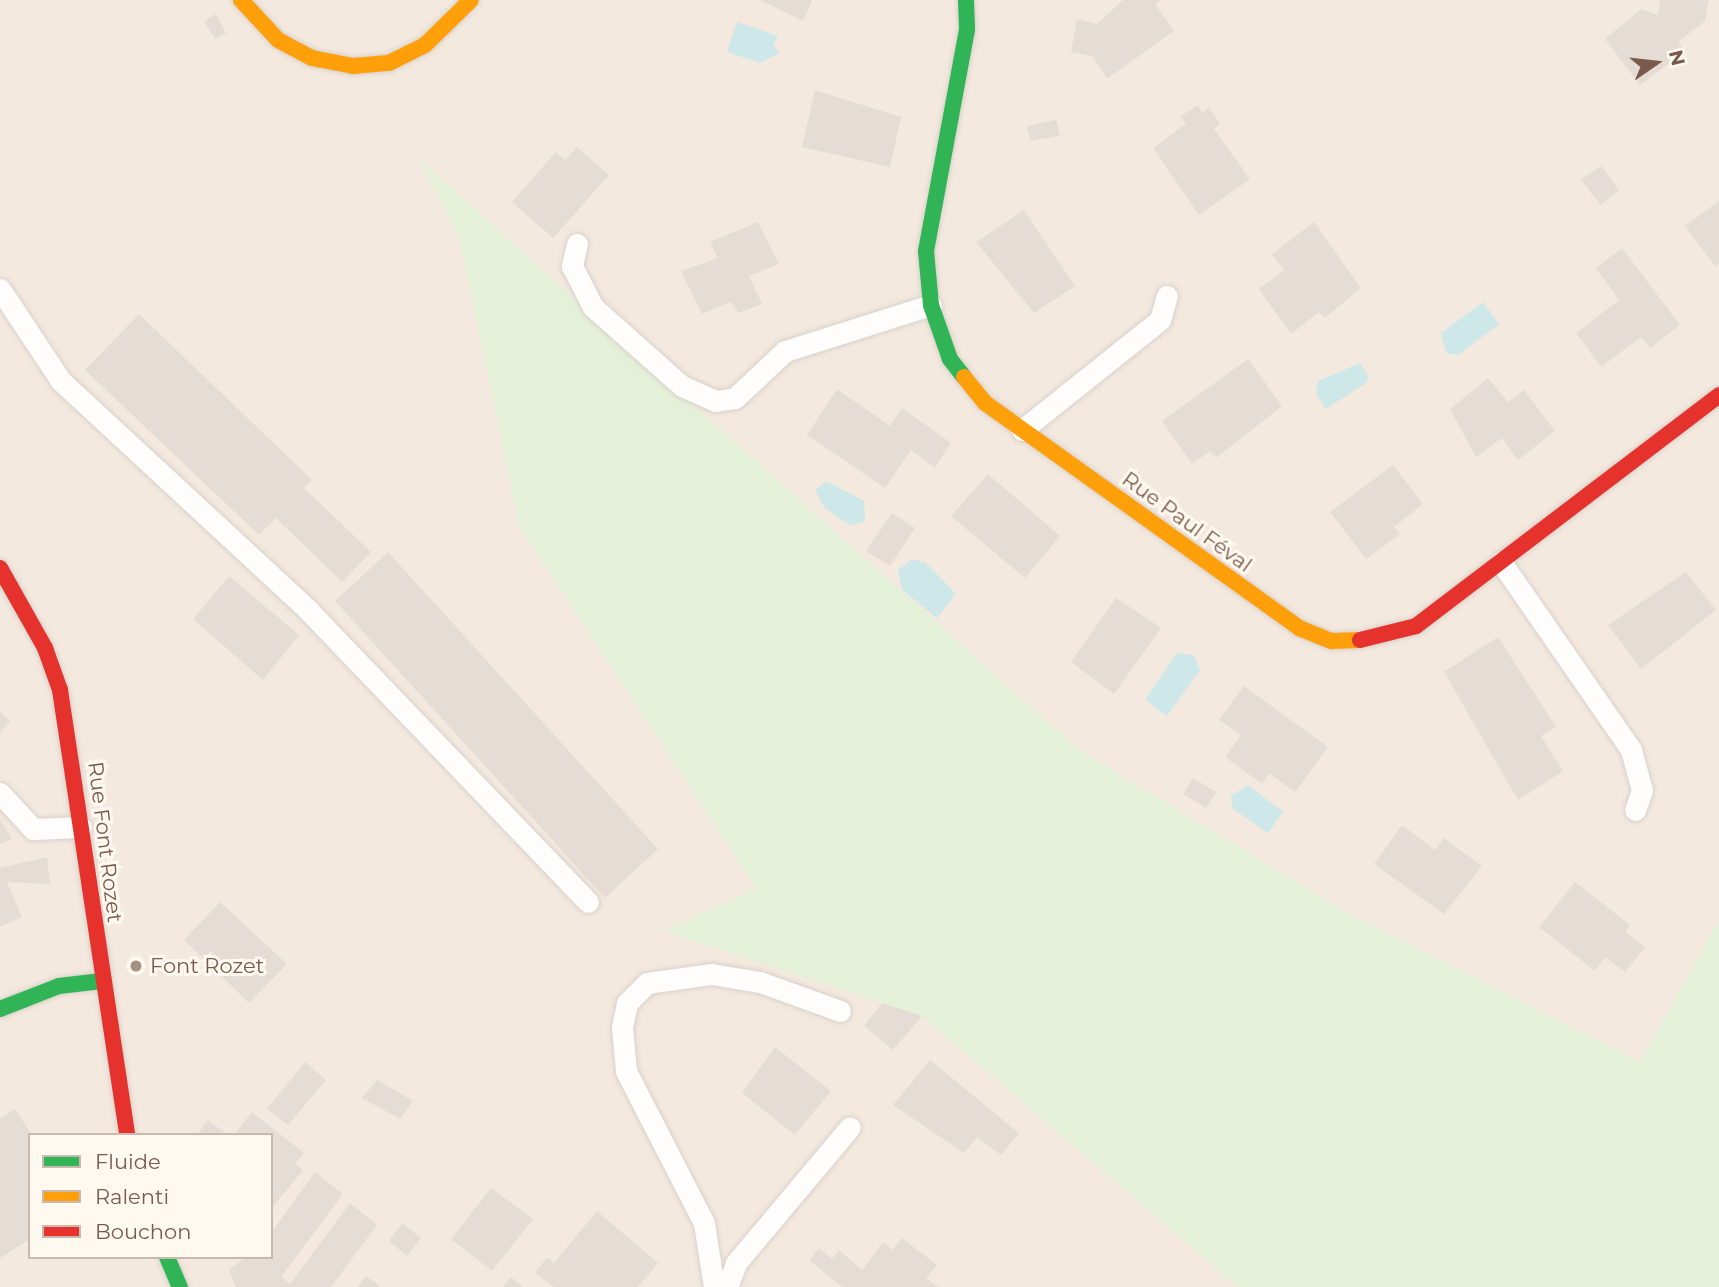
<!DOCTYPE html>
<html>
<head>
<meta charset="utf-8">
<style>
  body { margin:0 }
  #map { position:relative; width:1719px; height:1287px; overflow:hidden; background:#f8f4ee; font-family:Montserrat,sans-serif }
  div>[style] { position:absolute }
  .residential>* { inset:0; background:#f4e9de }
  .green>* { inset:0; background:#e5f0d8 }
  .water>* { inset:0; background:#cee8ea }
  .building>* { inset:0; background:#e5dcd5 }
  .roads { filter:drop-shadow(0 0 2px #d8d1cb) drop-shadow(0 0 2px #d8d1cb) }
  .lane>* { height:21px; margin:-10.5px; padding:0 10.5px; transform-origin:10.5px; border-radius:10.5px; background:#fefdfc }
  .fast>* { height:16px; margin:-8px; padding:0 8px; transform-origin:8px; border-radius:8px; background:#30b455 }
  .slow>* { height:16px; margin:-8px; padding:0 8px; transform-origin:8px; border-radius:8px; background:#ff9f0a }
  .jam>* { height:16px; margin:-8px; padding:0 8px; transform-origin:8px; border-radius:8px; background:#e5322d }
  .dots>* { width:19px; height:19px; translate:-50% -50%; box-sizing:border-box; border:4px solid #fff9f0; border-radius:50% }
  span { translate:-50% -50%; white-space:nowrap; text-align:center; line-height:1.15; -webkit-text-stroke:6px #fff9f0; paint-order:stroke }
  .street-label { font-size:21px; color:#795a4b }
  .poi-label { font-size:21px; color:#795a4b }
  .left { translate:0 -50%; text-align:left }
  .legend { position:absolute; left:28px; top:1133px; width:245px; height:126px; box-sizing:border-box; background:#fff9f0; border:2px solid #c9b9ae; margin:0; padding:9px 12px; list-style:none; font-size:21px; color:#795a4b }
  .legend li { display:flex; align-items:center; gap:14px; height:35px }
  .legend b { width:35px; border:2px solid #c9b9ae }
  .north { position:absolute; left:1621px; top:28px; width:70px; height:70px; -webkit-text-stroke:5px #fff9f0; paint-order:stroke; rotate:76deg; font-size:19px; font-weight:700; line-height:28px; text-align:center; color:#795a4b }
  .north::after { content:''; display:block; margin:auto; width:24px; height:32px; background:#795a4b; clip-path:polygon(50% 0,100% 100%,50% 72%,0 100%) }
</style>
</head>
<body>
<div id="map">
  <div class="residential">
    <div style="clip-path:polygon(evenodd,0 0,1719px 0,1719px 1287px,0 1287px,0 0,30px 1135px,271px 1135px,271px 1257px,30px 1257px,30px 1135px)"></div>
  </div>
  <div class="green">
    <div style="clip-path:polygon(418px 158px,1078px 749px,1345px 911px,1640px 1062px,1719px 919px,1719px 1287px,1238px 1287px,922px 1016px,663px 931px,756px 888px,520px 528px,459px 237px)"></div>
  </div>
  <div class="water">
    <div style="clip-path:polygon(737px 22px,778px 36px,773px 45px,779px 53px,760px 63px,727px 52px)"></div>
    <div style="clip-path:polygon(1483px 302px,1499px 324px,1458px 355px,1446px 353px,1441px 333px)"></div>
    <div style="clip-path:polygon(1360px 363px,1369px 377px,1366px 383px,1326px 409px,1316px 394px,1318px 381px)"></div>
    <div style="clip-path:polygon(826px 481px,864px 501px,865px 521px,851px 526px,824px 507px,815px 490px)"></div>
    <div style="clip-path:polygon(912px 559px,926px 563px,956px 594px,937px 618px,902px 590px,898px 570px)"></div>
    <div style="clip-path:polygon(1177px 653px,1194px 655px,1200px 670px,1167px 716px,1145px 700px)"></div>
    <div style="clip-path:polygon(1248px 785px,1283px 812px,1268px 833px,1232px 808px,1231px 796px)"></div>
  </div>
  <div class="building">
    <div style="clip-path:polygon(760px 0,812px 0,803px 21px)"></div>
    <div style="clip-path:polygon(1123px 0,1161px 0,1155px 4px,1174px 31px,1107px 79px,1092px 56px,1071px 52px,1077px 19px,1097px 24px)"></div>
    <div style="clip-path:polygon(1660px 0,1709px 0,1705px 21px,1678px 42px,1686px 51px,1640px 85px,1605px 39px,1641px 9px,1658px 15px)"></div>
    <div style="clip-path:polygon(216px 14px,226px 33px,215px 39px,204px 21px)"></div>
    <div style="clip-path:polygon(815px 90px,901px 117px,890px 167px,802px 147px)"></div>
    <div style="clip-path:polygon(1198px 105px,1202px 113px,1209px 108px,1220px 124px,1214px 129px,1250px 179px,1199px 215px,1153px 148px,1186px 124px,1181px 116px)"></div>
    <div style="clip-path:polygon(1056px 120px,1060px 136px,1030px 141px,1027px 126px)"></div>
    <div style="clip-path:polygon(577px 147px,609px 175px,553px 238px,512px 202px,556px 152px,565px 160px)"></div>
    <div style="clip-path:polygon(1601px 166px,1619px 190px,1601px 205px,1581px 180px)"></div>
    <div style="clip-path:polygon(1719px 201px,1719px 263px,1715px 266px,1685px 226px)"></div>
    <div style="clip-path:polygon(1024px 210px,1075px 286px,1034px 313px,976px 242px)"></div>
    <div style="clip-path:polygon(758px 222px,779px 264px,749px 276px,762px 304px,738px 313px,731px 302px,702px 314px,681px 271px,718px 258px,710px 242px)"></div>
    <div style="clip-path:polygon(1314px 222px,1361px 288px,1325px 318px,1319px 312px,1291px 334px,1259px 289px,1284px 270px,1272px 254px)"></div>
    <div style="clip-path:polygon(1622px 248px,1680px 325px,1650px 348px,1641px 337px,1601px 367px,1576px 333px,1619px 300px,1596px 268px)"></div>
    <div style="clip-path:polygon(139px 314px,312px 480px,304px 488px,371px 552px,342px 582px,276px 518px,259px 535px,85px 370px)"></div>
    <div style="clip-path:polygon(1248px 359px,1282px 406px,1216px 458px,1210px 451px,1192px 464px,1162px 421px)"></div>
    <div style="clip-path:polygon(1488px 378px,1508px 402px,1524px 390px,1555px 431px,1518px 460px,1502px 438px,1476px 457px,1450px 409px)"></div>
    <div style="clip-path:polygon(837px 389px,890px 426px,902px 408px,951px 443px,935px 468px,911px 450px,885px 488px,807px 435px)"></div>
    <div style="clip-path:polygon(1393px 465px,1423px 504px,1394px 527px,1400px 534px,1366px 559px,1330px 512px)"></div>
    <div style="clip-path:polygon(988px 474px,1060px 536px,1025px 578px,951px 516px)"></div>
    <div style="clip-path:polygon(892px 513px,915px 528px,890px 566px,866px 551px)"></div>
    <div style="clip-path:polygon(388px 552px,658px 849px,605px 898px,335px 601px)"></div>
    <div style="clip-path:polygon(1686px 572px,1716px 610px,1641px 669px,1608px 625px)"></div>
    <div style="clip-path:polygon(229px 576px,299px 635px,263px 680px,193px 619px)"></div>
    <div style="clip-path:polygon(1116px 598px,1161px 628px,1114px 694px,1071px 662px)"></div>
    <div style="clip-path:polygon(1498px 637px,1556px 727px,1541px 736px,1563px 771px,1518px 800px,1444px 672px)"></div>
    <div style="clip-path:polygon(1244px 686px,1328px 747px,1295px 792px,1269px 773px,1262px 784px,1225px 757px,1241px 735px,1219px 720px)"></div>
    <div style="clip-path:polygon(0 711px,10px 722px,0 732px)"></div>
    <div style="clip-path:polygon(1193px 778px,1216px 792px,1206px 808px,1183px 794px)"></div>
    <div style="clip-path:polygon(0 819px,12px 839px,0 844px)"></div>
    <div style="clip-path:polygon(1402px 825px,1435px 850px,1444px 838px,1482px 866px,1444px 914px,1374px 864px)"></div>
    <div style="clip-path:polygon(47px 857px,50px 884px,7px 882px,22px 917px,0 927px,0 868px)"></div>
    <div style="clip-path:polygon(1575px 882px,1630px 925px,1625px 932px,1645px 947px,1625px 972px,1605px 957px,1595px 971px,1539px 927px)"></div>
    <div style="clip-path:polygon(220px 902px,287px 964px,249px 1003px,184px 940px)"></div>
    <div style="clip-path:polygon(882px 1003px,922px 1016px,893px 1050px,864px 1026px)"></div>
    <div style="clip-path:polygon(775px 1047px,831px 1091px,795px 1135px,742px 1093px)"></div>
    <div style="clip-path:polygon(930px 1060px,1019px 1133px,1001px 1155px,977px 1137px,964px 1153px,893px 1105px)"></div>
    <div style="clip-path:polygon(305px 1062px,326px 1080px,288px 1125px,267px 1109px)"></div>
    <div style="clip-path:polygon(377px 1080px,413px 1101px,400px 1119px,362px 1098px)"></div>
    <div style="clip-path:polygon(15px 1109px,32px 1135px,30px 1239px,0 1258px,0 1119px)"></div>
    <div style="clip-path:polygon(252px 1112px,304px 1153px,295px 1164px,303px 1170px,271px 1209px,271px 1135px,234px 1135px)"></div>
    <div style="clip-path:polygon(208px 1120px,228px 1135px,197px 1135px)"></div>
    <div style="clip-path:polygon(315px 1172px,343px 1194px,281px 1277px,290px 1284px,350px 1203px,377px 1225px,331px 1287px,236px 1287px,229px 1270px,246px 1257px,271px 1257px,271px 1233px)"></div>
    <div style="clip-path:polygon(491px 1188px,533px 1219px,492px 1271px,451px 1239px)"></div>
    <div style="clip-path:polygon(597px 1211px,658px 1263px,638px 1287px,554px 1287px,535px 1273px,547px 1257px,554px 1263px)"></div>
    <div style="clip-path:polygon(402px 1223px,421px 1238px,407px 1256px,389px 1241px)"></div>
    <div style="clip-path:polygon(902px 1238px,937px 1265px,926px 1278px,938px 1287px,842px 1287px,809px 1260px,819px 1248px,832px 1259px,839px 1250px,862px 1270px,883px 1242px,893px 1250px)"></div>
    <div style="clip-path:polygon(366px 1276px,381px 1287px,358px 1287px)"></div>
    <div style="clip-path:polygon(511px 1277px,523px 1287px,503px 1287px)"></div>
  </div>
  <div class="roads">
    <div class="lane">
      <div style="left:577px;top:244px;width:23px;rotate:103deg"></div>
      <div style="left:572px;top:266px;width:46px;rotate:62.9deg"></div>
      <div style="left:593px;top:307px;width:119px;rotate:41.6deg"></div>
      <div style="left:682px;top:386px;width:37px;rotate:24deg"></div>
      <div style="left:716px;top:401px;width:19px;rotate:-9deg"></div>
      <div style="left:735px;top:398px;width:69px;rotate:-43.2deg"></div>
      <div style="left:785px;top:351px;width:153px;rotate:-17.5deg"></div>
      <div style="left:0;top:289px;width:110px;rotate:56.5deg"></div>
      <div style="left:61px;top:381px;width:338px;rotate:42.8deg"></div>
      <div style="left:309px;top:611px;width:403px;rotate:46.2deg"></div>
      <div style="left:1022px;top:430px;width:176px;rotate:-38.6deg"></div>
      <div style="left:1160px;top:320px;width:25px;rotate:-74deg"></div>
      <div style="left:1501px;top:562px;width:229px;rotate:55.3deg"></div>
      <div style="left:1631px;top:750px;width:41px;rotate:74.6deg"></div>
      <div style="left:1642px;top:790px;width:21px;rotate:109deg"></div>
      <div style="left:0;top:793px;width:49px;rotate:47.5deg"></div>
      <div style="left:33px;top:829px;width:48px;rotate:-2.4deg"></div>
      <div style="left:714px;top:1287px;width:65px;rotate:-98.9deg"></div>
      <div style="left:704px;top:1223px;width:171px;rotate:-117.2deg"></div>
      <div style="left:626px;top:1071px;width:44px;rotate:-95.2deg"></div>
      <div style="left:622px;top:1027px;width:25px;rotate:-78deg"></div>
      <div style="left:627px;top:1003px;width:28px;rotate:-45deg"></div>
      <div style="left:647px;top:983px;width:65px;rotate:-8deg"></div>
      <div style="left:711px;top:974px;width:50px;rotate:9.3deg"></div>
      <div style="left:760px;top:982px;width:85px;rotate:19.9deg"></div>
      <div style="left:727px;top:1287px;width:26px;rotate:-69deg"></div>
      <div style="left:736px;top:1263px;width:177px;rotate:-50deg"></div>
    </div>
    <div class="fast">
      <div style="left:964px;top:377px;width:23px;rotate:-128deg"></div>
      <div style="left:950px;top:359px;width:57px;rotate:-109.4deg"></div>
      <div style="left:931px;top:305px;width:54px;rotate:-95.3deg"></div>
      <div style="left:926px;top:251px;width:226px;rotate:-79.5deg"></div>
      <div style="left:967px;top:29px;width:29px;rotate:-92deg"></div>
      <div style="left:0;top:1009px;width:63px;rotate:-21.3deg"></div>
      <div style="left:59px;top:986px;width:43px;rotate:-6.6deg"></div>
      <div style="left:167px;top:1257px;width:33px;rotate:67deg"></div>
    </div>
    <div class="slow">
      <div style="left:241px;top:0;width:54px;rotate:47.2deg"></div>
      <div style="left:278px;top:40px;width:38px;rotate:28deg"></div>
      <div style="left:312px;top:58px;width:42px;rotate:11deg"></div>
      <div style="left:353px;top:66px;width:36px;rotate:-5deg"></div>
      <div style="left:389px;top:63px;width:40px;rotate:-26.6deg"></div>
      <div style="left:425px;top:45px;width:64px;rotate:-44.4deg"></div>
      <div style="left:964px;top:377px;width:33px;rotate:51deg"></div>
      <div style="left:985px;top:403px;width:386px;rotate:35.6deg"></div>
      <div style="left:1299px;top:628px;width:35px;rotate:22deg"></div>
      <div style="left:1332px;top:641px;width:28px;rotate:-2deg"></div>
    </div>
    <div class="jam">
      <div style="left:0;top:568px;width:92px;rotate:60.6deg"></div>
      <div style="left:45px;top:648px;width:45px;rotate:70.3deg"></div>
      <div style="left:60px;top:690px;width:450px;rotate:81.4deg"></div>
      <div style="left:1360px;top:640px;width:58px;rotate:-14deg"></div>
      <div style="left:1416px;top:626px;width:381px;rotate:-37.3deg"></div>
    </div>
  </div>
  <div class="dots">
    <div style="left:136px;top:966px;background:#a59084"></div>
  </div>
  <div class="street-label">
    <span style="left:1187px;top:522px;rotate:36deg">Rue Paul Féval</span>
    <span style="left:105px;top:842px;rotate:83deg">Rue Font Rozet</span>
  </div>
  <div class="poi-label">
    <span class="left" style="left:150px;top:966px">Font Rozet</span>
  </div>
  <ul class="legend">
  <li><b style="height:9px;background:#30b455"></b>Fluide</li>
  <li><b style="height:9px;background:#ff9f0a"></b>Ralenti</li>
  <li><b style="height:9px;background:#e5322d"></b>Bouchon</li>
  </ul>
  <div class="north">N</div>
</div>
</body>
</html>
